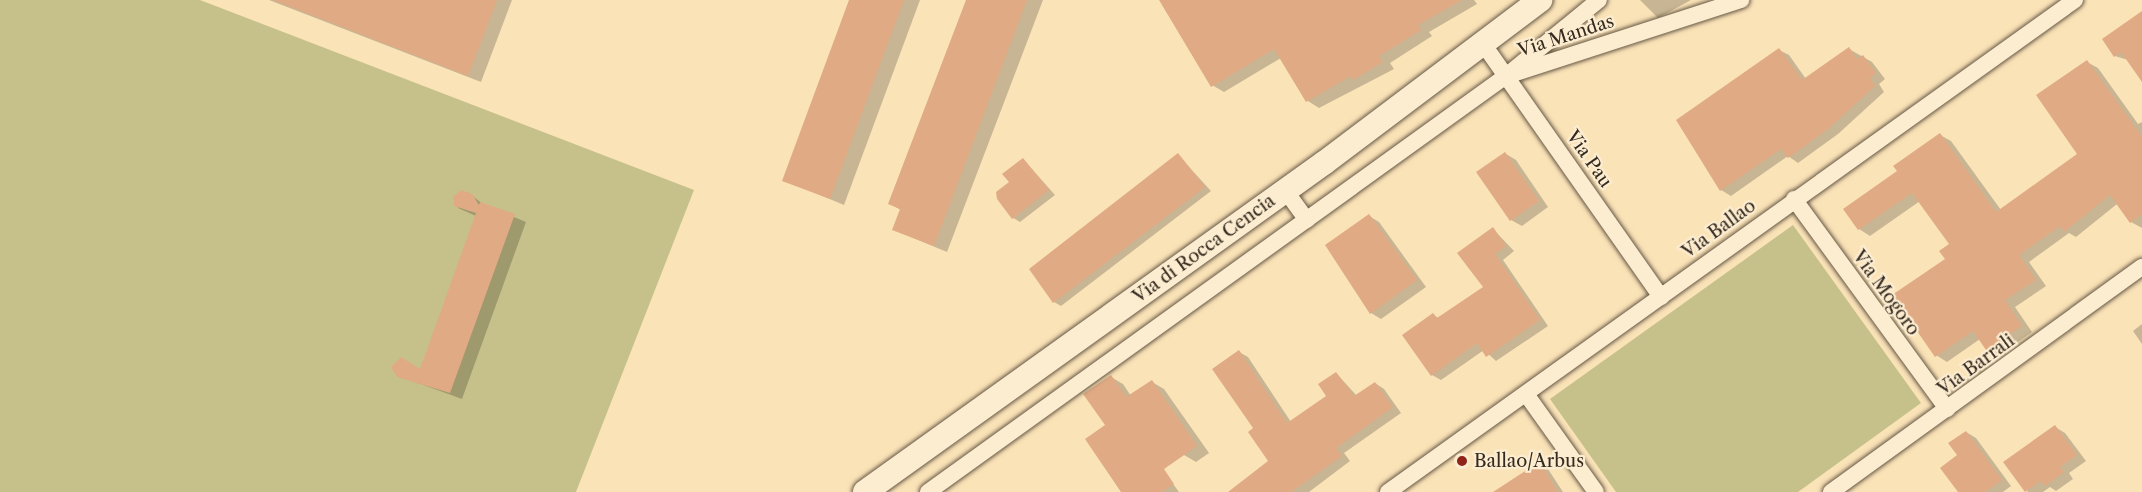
<!DOCTYPE html>
<html>
<head>
<meta charset="utf-8">
<style>
  body { margin:0 }
  #map { position:relative; width:2142px; height:492px; overflow:hidden; background:#fbe3b8; font-family:"Libre Caslon Text",serif }
  div>[style] { position:absolute }
  .green>* { inset:0; background:#c6c18a }
  .shadow>* { inset:0; background:#0003 }
  .building>* { inset:0; background:#e0aa84 }
  .roads { filter:drop-shadow(0 0 2px #665845) drop-shadow(0 0 2px #665845) }
  .minor>* { height:16px; margin:-8px; padding:0 8px; transform-origin:8px; border-radius:8px; background:#fcedd1 }
  .secondary>* { height:24px; margin:-12px; padding:0 12px; transform-origin:12px; border-radius:12px; background:#fcedd1 }
  .dots>* { width:16px; height:16px; translate:-50% -50%; box-sizing:border-box; border:3px solid #fcedd1; border-radius:50% }
  span { translate:-50% -50%; white-space:nowrap; text-align:center; line-height:1.15; -webkit-text-stroke:4.5px #fcedd1; paint-order:stroke }
  .street-label { font-size:18px; color:#352a1f }
  .poi-label { font-size:18px; color:#352a1f }
  .left { translate:0 -50%; text-align:left }
</style>
</head>
<body>
<div id="map">
  <div class="green">
    <div style="clip-path:polygon(0 0,200px 0,694px 190px,576px 492px,0 492px)"></div>
    <div style="clip-path:polygon(1793px 225px,1921px 403px,1798px 492px,1616px 492px,1550px 399px)"></div>
  </div>
  <div class="shadow">
    <div style="clip-path:polygon(269px 0,512px 0,481px 82px)"></div>
    <div style="clip-path:polygon(850px 0,920px 0,844px 205px,784px 180px)"></div>
    <div style="clip-path:polygon(967px 0,1043px 0,947px 252px,894px 230px,901px 210px,890px 204px)"></div>
    <div style="clip-path:polygon(1161px 0,1474px 0,1477px 4px,1429px 32px,1432px 36px,1390px 63px,1394px 69px,1319px 108px,1308px 101px,1281px 58px,1224px 92px,1212px 85px)"></div>
    <div style="clip-path:polygon(1640px 0,1691px 0,1658px 18px)"></div>
    <div style="clip-path:polygon(2142px 14px,2142px 76px,2128px 60px,2115px 56px)"></div>
    <div style="clip-path:polygon(1849px 49px,1872px 62px,1885px 79px,1879px 84px,1884px 92px,1838px 134px,1798px 163px,1788px 156px,1731px 196px,1721px 190px,1779px 50px,1789px 55px,1806px 79px)"></div>
    <div style="clip-path:polygon(2087px 62px,2098px 68px,2138px 124px,2142px 122px,2142px 228px,2131px 222px,2117px 204px,2076px 237px,2069px 233px,2029px 262px,2046px 286px,2015px 307px,2032px 332px,1998px 356px,1980px 339px,1947px 362px,1936px 355px,1951px 244px,1920px 201px,1870px 236px,1859px 229px,1845px 209px,1899px 172px,1940px 135px,1951px 141px,2001px 210px,2079px 154px)"></div>
    <div style="clip-path:polygon(1506px 154px,1516px 160px,1548px 207px,1522px 226px,1511px 220px)"></div>
    <div style="clip-path:polygon(1178px 155px,1211px 191px,1061px 306px,1054px 302px)"></div>
    <div style="clip-path:polygon(1023px 159px,1055px 195px,1020px 222px,1013px 218px,1011px 182px)"></div>
    <div style="clip-path:polygon(467px 192px,483px 204px,526px 222px,462px 399px,396px 375px,421px 371px,476px 216px,458px 208px,456px 195px)"></div>
    <div style="clip-path:polygon(1369px 216px,1379px 222px,1426px 287px,1381px 319px,1371px 313px)"></div>
    <div style="clip-path:polygon(1493px 229px,1514px 251px,1503px 260px,1548px 326px,1496px 361px,1484px 350px,1441px 380px,1432px 375px,1433px 315px,1439px 318px,1485px 288px)"></div>
    <div style="clip-path:polygon(2142px 324px,2142px 344px,2133px 331px)"></div>
    <div style="clip-path:polygon(1239px 352px,1248px 357px,1291px 422px,1328px 396px,1336px 373px,1357px 396px,1375px 383px,1384px 389px,1401px 413px,1344px 453px,1350px 461px,1309px 492px,1231px 492px,1270px 461px,1255px 429px)"></div>
    <div style="clip-path:polygon(1111px 377px,1123px 384px,1131px 396px,1152px 382px,1164px 389px,1209px 453px,1196px 462px,1184px 455px,1156px 461px,1179px 492px,1123px 492px,1107px 426px)"></div>
    <div style="clip-path:polygon(2055px 427px,2065px 433px,2086px 461px,2069px 473px,2073px 479px,2056px 491px,2050px 487px,2043px 492px,2027px 492px)"></div>
    <div style="clip-path:polygon(1966px 432px,1976px 438px,2011px 486px,2003px 492px,1960px 492px,1959px 456px)"></div>
    <div style="clip-path:polygon(1539px 464px,1548px 469px,1563px 492px,1504px 492px)"></div>
  </div>
  <div class="building">
    <div style="clip-path:polygon(273px 0,497px 0,468px 76px)"></div>
    <div style="clip-path:polygon(849px 0,904px 0,830px 199px,782px 181px)"></div>
    <div style="clip-path:polygon(966px 0,1027px 0,934px 246px,892px 230px,900px 209px,888px 204px)"></div>
    <div style="clip-path:polygon(1159px 0,1462px 0,1418px 25px,1421px 30px,1379px 56px,1383px 62px,1353px 80px,1351px 76px,1306px 102px,1274px 49px,1211px 87px)"></div>
    <div style="clip-path:polygon(2142px 11px,2142px 82px,2121px 52px,2114px 57px,2102px 39px)"></div>
    <div style="clip-path:polygon(1849px 47px,1857px 59px,1863px 55px,1876px 73px,1870px 78px,1875px 86px,1828px 129px,1788px 158px,1781px 149px,1720px 191px,1676px 120px,1779px 48px,1802px 80px)"></div>
    <div style="clip-path:polygon(2087px 60px,2142px 137px,2142px 214px,2130px 223px,2110px 195px,2064px 232px,2060px 226px,2019px 255px,2036px 280px,2005px 300px,2022px 326px,1986px 350px,1973px 331px,1935px 357px,1892px 295px,1945px 259px,1939px 251px,1949px 244px,1912px 193px,1858px 230px,1843px 209px,1897px 171px,1893px 166px,1940px 133px,1996px 212px,2077px 154px,2036px 95px)"></div>
    <div style="clip-path:polygon(1505px 152px,1539px 201px,1510px 221px,1476px 172px)"></div>
    <div style="clip-path:polygon(1178px 153px,1205px 187px,1053px 303px,1029px 269px)"></div>
    <div style="clip-path:polygon(1023px 158px,1049px 190px,1012px 219px,997px 199px,996px 192px,1009px 182px,1002px 174px)"></div>
    <div style="clip-path:polygon(461px 190px,472px 194px,479px 205px,480px 202px,515px 214px,450px 393px,397px 377px,391px 367px,401px 357px,420px 369px,476px 213px,454px 206px,453px 197px)"></div>
    <div style="clip-path:polygon(1369px 214px,1417px 280px,1370px 314px,1325px 245px)"></div>
    <div style="clip-path:polygon(1493px 227px,1506px 246px,1495px 254px,1540px 320px,1486px 357px,1477px 343px,1431px 376px,1402px 335px,1433px 313px,1437px 318px,1483px 287px,1457px 253px)"></div>
    <div style="clip-path:polygon(1239px 350px,1287px 423px,1326px 396px,1318px 384px,1336px 372px,1354px 396px,1375px 382px,1393px 407px,1336px 448px,1342px 456px,1291px 492px,1228px 492px,1268px 461px,1248px 432px,1253px 428px,1212px 369px)"></div>
    <div style="clip-path:polygon(1111px 375px,1126px 397px,1152px 380px,1197px 446px,1164px 469px,1174px 484px,1162px 492px,1121px 492px,1085px 439px,1105px 425px,1083px 394px)"></div>
    <div style="clip-path:polygon(2055px 425px,2077px 455px,2060px 467px,2064px 472px,2045px 486px,2041px 481px,2025px 492px,2003px 462px)"></div>
    <div style="clip-path:polygon(1966px 431px,2002px 480px,1985px 492px,1958px 492px,1940px 468px,1957px 455px,1948px 443px)"></div>
    <div style="clip-path:polygon(1539px 462px,1558px 492px,1493px 492px)"></div>
  </div>
  <div class="roads">
    <div class="minor">
      <div style="left:1484px;top:45px;width:308px;rotate:54.9deg"></div>
      <div style="left:1516px;top:73px;width:237px;rotate:-18deg"></div>
      <div style="left:1285px;top:190px;width:37px;rotate:54deg"></div>
      <div style="left:1794px;top:199px;width:260px;rotate:53.9deg"></div>
      <div style="left:1526px;top:394px;width:120px;rotate:54.5deg"></div>
      <div style="left:928px;top:492px;width:712px;rotate:-35.74deg"></div>
      <div style="left:1506px;top:76px;width:120px;rotate:-39.3deg"></div>
      <div style="left:1388px;top:492px;width:845px;rotate:-35.61deg"></div>
      <div style="left:1831px;top:492px;width:384px;rotate:-35.9deg"></div>
    </div>
    <div class="secondary">
      <div style="left:865px;top:492px;width:565px;rotate:-35.63deg"></div>
      <div style="left:1324px;top:163px;width:271px;rotate:-37deg"></div>
    </div>
  </div>
  <div class="dots">
    <div style="left:1462px;top:461px;background:#8f2418"></div>
  </div>
  <div class="street-label">
    <span style="left:1566px;top:36px;rotate:-18deg">Via Mandas</span>
    <span style="left:1589px;top:159px;rotate:55deg">Via Pau</span>
    <span style="left:1719px;top:229px;rotate:-36deg">Via Ballao</span>
    <span style="left:1204px;top:249px;rotate:-36deg">Via di Rocca Cencia</span>
    <span style="left:1886px;top:293px;rotate:54deg">Via Mogoro</span>
    <span style="left:1976px;top:365px;rotate:-36deg">Via Barrali</span>
  </div>
  <div class="poi-label">
    <span class="left" style="left:1474px;top:461px">Ballao/Arbus</span>
  </div>
</div>
</body>
</html>
